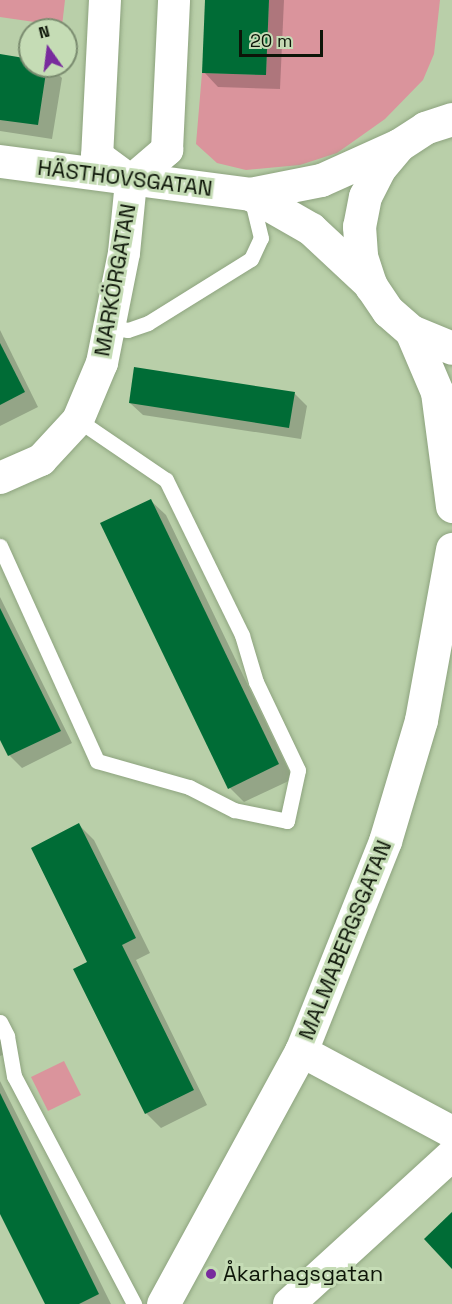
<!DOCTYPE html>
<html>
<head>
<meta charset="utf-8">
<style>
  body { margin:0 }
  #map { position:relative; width:452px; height:1304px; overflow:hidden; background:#b9cfa9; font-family:"Space Grotesk",sans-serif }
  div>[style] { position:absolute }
  .green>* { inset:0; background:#da949c }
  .shadow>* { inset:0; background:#0003 }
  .building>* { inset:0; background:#006c36 }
  .roads { filter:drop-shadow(0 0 2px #8da37e) drop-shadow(0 0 2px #8da37e) }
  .lane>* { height:15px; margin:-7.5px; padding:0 7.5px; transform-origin:7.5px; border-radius:7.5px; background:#fff }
  .street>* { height:32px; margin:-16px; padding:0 16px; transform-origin:16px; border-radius:16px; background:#fff }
  .secondary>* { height:33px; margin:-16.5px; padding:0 16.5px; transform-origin:16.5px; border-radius:16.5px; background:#fff }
  .dots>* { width:16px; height:16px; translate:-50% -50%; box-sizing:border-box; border:3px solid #c5dcb5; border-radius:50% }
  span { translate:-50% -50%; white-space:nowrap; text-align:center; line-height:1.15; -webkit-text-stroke:6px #c5dcb5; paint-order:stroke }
  .street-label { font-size:22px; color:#0d1508 }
  .poi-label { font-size:22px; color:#0d1508 }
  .left { translate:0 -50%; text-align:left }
  .north { position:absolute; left:18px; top:18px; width:60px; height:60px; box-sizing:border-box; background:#c5dcb5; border:2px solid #7b8c70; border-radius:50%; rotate:346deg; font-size:16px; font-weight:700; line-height:24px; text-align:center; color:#0d1508 }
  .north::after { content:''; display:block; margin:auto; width:21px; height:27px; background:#782b9d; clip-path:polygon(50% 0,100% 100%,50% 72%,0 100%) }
  .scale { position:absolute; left:239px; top:30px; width:84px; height:27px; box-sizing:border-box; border:3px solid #0d1508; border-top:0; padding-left:8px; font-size:18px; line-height:21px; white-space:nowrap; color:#0d1508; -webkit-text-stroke:4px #c5dcb5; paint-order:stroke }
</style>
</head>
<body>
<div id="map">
  <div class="green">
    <div style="clip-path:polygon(0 0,65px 0,62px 26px,0 17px)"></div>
    <div style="clip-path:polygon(269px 0,440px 0,434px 54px,423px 80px,385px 119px,337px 153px,300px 165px,246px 170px,217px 163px,196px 144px,202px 73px,266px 75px)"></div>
    <div style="clip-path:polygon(64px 1061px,81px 1095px,48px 1111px,31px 1077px)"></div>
  </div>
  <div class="shadow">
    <div style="clip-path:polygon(207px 0,284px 0,280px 89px,218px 87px,204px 72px)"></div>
    <div style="clip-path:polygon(0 56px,30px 60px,30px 66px,50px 66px,62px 78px,52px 139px,0 131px)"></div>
    <div style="clip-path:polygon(0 330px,38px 407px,0 426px)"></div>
    <div style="clip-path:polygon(294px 393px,307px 406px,301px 439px,143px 415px,130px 403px)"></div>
    <div style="clip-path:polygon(151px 501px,166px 515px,293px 779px,244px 802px,230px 788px)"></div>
    <div style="clip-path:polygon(0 597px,72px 743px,22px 768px,9px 755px,0 736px)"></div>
    <div style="clip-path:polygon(79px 825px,94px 840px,150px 953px,136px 960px,207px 1105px,161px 1128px,146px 1113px,89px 962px)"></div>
    <div style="clip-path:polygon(0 1038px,7px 1053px,0 1056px)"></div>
    <div style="clip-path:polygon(0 1081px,111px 1304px,46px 1304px,0 1211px)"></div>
  </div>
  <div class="building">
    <div style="clip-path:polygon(205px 0,269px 0,266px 75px,202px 73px)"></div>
    <div style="clip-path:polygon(0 54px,30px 59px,30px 66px,47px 66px,38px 125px,0 120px)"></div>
    <div style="clip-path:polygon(0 343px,25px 392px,0 405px)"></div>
    <div style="clip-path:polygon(134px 367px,295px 392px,289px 428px,129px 403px)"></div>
    <div style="clip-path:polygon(151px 499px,279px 764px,228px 789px,100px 523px)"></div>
    <div style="clip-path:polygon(0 608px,61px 731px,8px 756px,0 740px)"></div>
    <div style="clip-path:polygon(79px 823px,136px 938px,122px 945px,194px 1090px,145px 1114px,73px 969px,87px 962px,31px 848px)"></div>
    <div style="clip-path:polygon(0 1093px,99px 1294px,79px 1304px,45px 1304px,0 1214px)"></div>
    <div style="clip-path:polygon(452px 1212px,452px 1269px,424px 1239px)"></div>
  </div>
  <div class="roads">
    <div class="lane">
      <div style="left:109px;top:327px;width:19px;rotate:9deg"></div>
      <div style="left:128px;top:330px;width:21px;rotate:-19deg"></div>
      <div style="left:148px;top:323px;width:121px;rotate:-31.9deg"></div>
      <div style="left:251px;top:259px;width:23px;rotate:-65deg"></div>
      <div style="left:261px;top:238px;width:42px;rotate:-103.7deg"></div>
      <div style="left:0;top:546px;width:236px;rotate:65.7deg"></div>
      <div style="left:97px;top:761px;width:96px;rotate:15.8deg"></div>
      <div style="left:189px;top:787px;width:51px;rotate:27.1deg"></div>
      <div style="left:234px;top:810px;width:54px;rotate:11.7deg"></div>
      <div style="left:287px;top:821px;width:52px;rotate:-77.8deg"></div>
      <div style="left:298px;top:770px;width:98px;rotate:-115.5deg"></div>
      <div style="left:256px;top:682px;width:49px;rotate:-106.6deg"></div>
      <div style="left:242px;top:635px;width:173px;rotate:-116.1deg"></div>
      <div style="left:166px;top:480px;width:107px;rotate:-145.7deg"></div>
      <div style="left:0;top:1022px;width:16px;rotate:63deg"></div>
      <div style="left:7px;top:1036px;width:41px;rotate:80.1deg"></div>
      <div style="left:14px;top:1076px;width:258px;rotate:62.2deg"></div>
    </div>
    <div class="street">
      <div style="left:105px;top:0;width:156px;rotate:92.9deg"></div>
      <div style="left:97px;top:156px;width:42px;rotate:36.3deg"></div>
      <div style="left:131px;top:181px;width:48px;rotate:-40.7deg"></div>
      <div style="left:167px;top:150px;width:150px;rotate:-87.3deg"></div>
      <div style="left:0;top:478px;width:45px;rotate:-23.7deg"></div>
      <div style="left:41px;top:460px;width:54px;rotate:-47.2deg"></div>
      <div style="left:78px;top:420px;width:62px;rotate:-67.2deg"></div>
      <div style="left:102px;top:363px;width:112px;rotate:-78.7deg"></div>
      <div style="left:124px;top:253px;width:72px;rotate:-84.4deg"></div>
      <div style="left:301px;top:1051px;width:171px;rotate:28.2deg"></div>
      <div style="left:289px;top:1304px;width:221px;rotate:-42.4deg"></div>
    </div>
    <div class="secondary">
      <div style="left:452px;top:119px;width:28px;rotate:162deg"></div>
      <div style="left:425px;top:128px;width:31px;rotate:147deg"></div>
      <div style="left:399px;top:145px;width:31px;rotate:130deg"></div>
      <div style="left:379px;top:169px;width:30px;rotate:117deg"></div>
      <div style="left:365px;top:196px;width:31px;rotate:101deg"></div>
      <div style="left:359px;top:226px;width:30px;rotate:86deg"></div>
      <div style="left:361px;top:256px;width:32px;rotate:72deg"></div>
      <div style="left:371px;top:286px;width:30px;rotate:56deg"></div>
      <div style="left:388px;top:311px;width:30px;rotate:41deg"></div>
      <div style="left:411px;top:331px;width:44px;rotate:22.5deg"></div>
      <div style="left:0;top:161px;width:252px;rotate:7.5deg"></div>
      <div style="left:250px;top:194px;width:72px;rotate:-11.2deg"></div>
      <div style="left:321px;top:180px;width:85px;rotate:-24.2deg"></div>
      <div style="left:250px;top:194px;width:70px;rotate:29.8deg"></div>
      <div style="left:311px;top:229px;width:81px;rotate:43deg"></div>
      <div style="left:411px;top:331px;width:66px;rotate:66.9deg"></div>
      <div style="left:437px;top:392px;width:115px;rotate:82.5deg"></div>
      <div style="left:163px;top:1304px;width:288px;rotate:-61.4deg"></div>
      <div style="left:301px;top:1051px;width:226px;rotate:-68.2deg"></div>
      <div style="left:385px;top:841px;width:126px;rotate:-73.4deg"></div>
      <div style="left:421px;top:720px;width:174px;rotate:-79.7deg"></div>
    </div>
  </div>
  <div class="dots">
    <div style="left:211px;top:1274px;background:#782b9d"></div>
  </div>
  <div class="street-label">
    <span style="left:125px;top:178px;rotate:7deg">HÄSTHOVSGATAN</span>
    <span style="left:115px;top:280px;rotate:-80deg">MARKÖRGATAN</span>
    <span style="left:345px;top:940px;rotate:-68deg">MALMABERGSGATAN</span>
  </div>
  <div class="poi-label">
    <span class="left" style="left:223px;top:1274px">Åkarhagsgatan</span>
  </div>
  <div class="north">N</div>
  <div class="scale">20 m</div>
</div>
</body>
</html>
